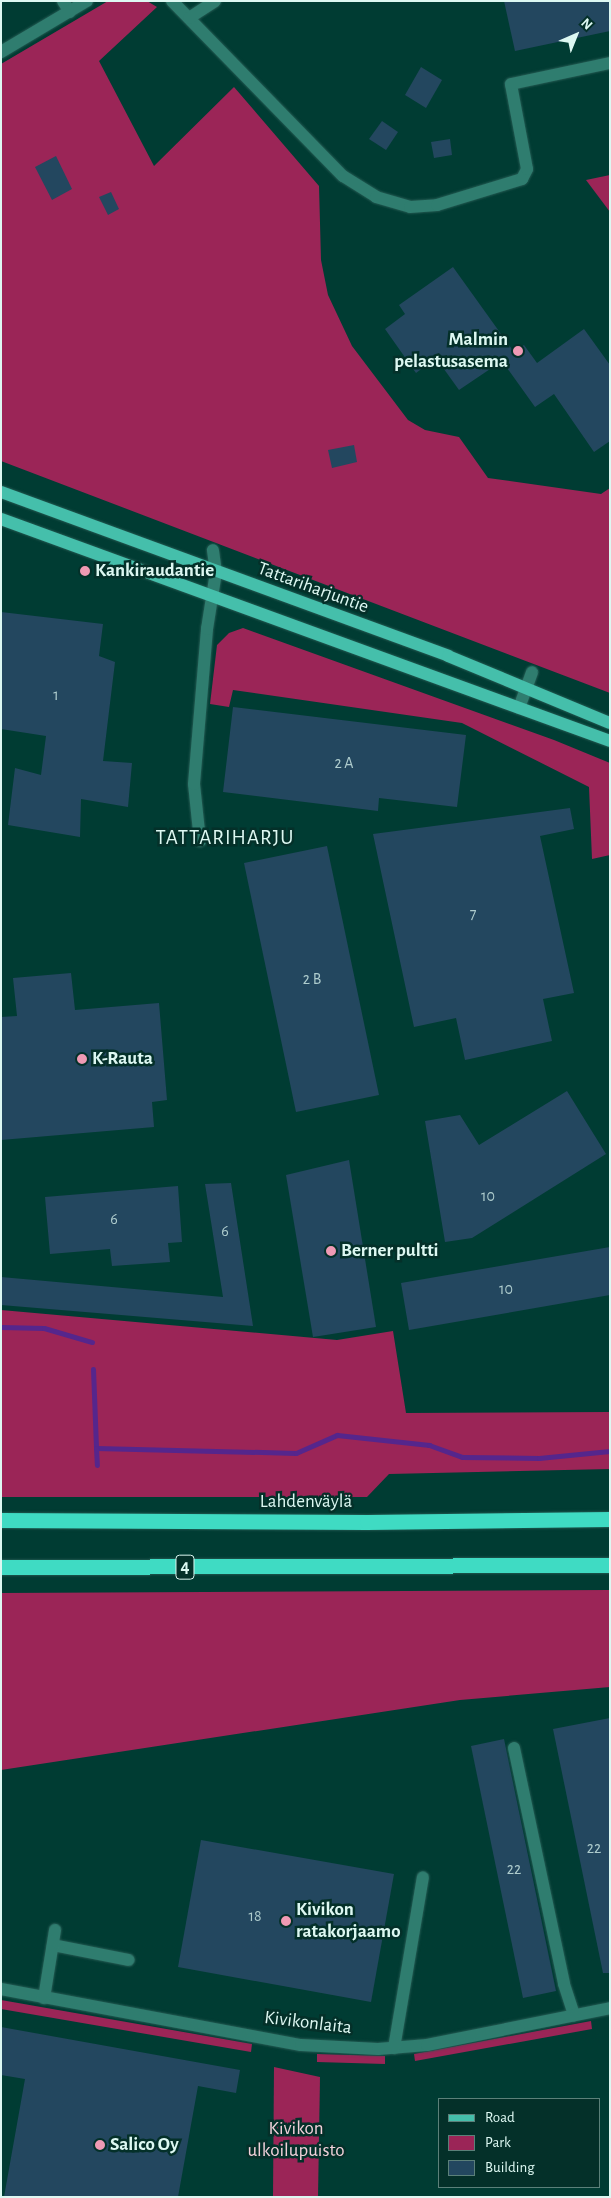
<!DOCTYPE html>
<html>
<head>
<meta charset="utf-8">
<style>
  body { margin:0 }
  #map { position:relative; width:611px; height:2198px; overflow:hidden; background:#003c33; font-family:"Alegreya Sans",sans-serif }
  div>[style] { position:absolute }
  .green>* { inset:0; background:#9b2557 }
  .stream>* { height:5px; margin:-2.5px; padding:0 2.5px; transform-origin:2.5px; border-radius:2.5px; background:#55268c }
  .building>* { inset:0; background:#23475f }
  .roads { filter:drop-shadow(0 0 1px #235a52) drop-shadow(0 0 1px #235a52) }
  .minor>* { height:12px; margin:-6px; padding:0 6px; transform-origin:6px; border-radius:6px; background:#2f7d6f }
  .major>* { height:12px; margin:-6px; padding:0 6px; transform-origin:6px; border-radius:6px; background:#45bfab }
  .highway>* { height:15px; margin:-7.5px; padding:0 7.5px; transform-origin:7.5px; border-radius:7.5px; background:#3fdbc3 }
  .dots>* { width:14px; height:14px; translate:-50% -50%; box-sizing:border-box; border:2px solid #043029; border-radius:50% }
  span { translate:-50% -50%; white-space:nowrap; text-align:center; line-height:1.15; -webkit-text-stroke:5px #043029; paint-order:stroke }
  .number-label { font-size:16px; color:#aecccd }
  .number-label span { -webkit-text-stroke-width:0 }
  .shield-label span { padding:1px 4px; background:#043029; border:1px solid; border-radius:4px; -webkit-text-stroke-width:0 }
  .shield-label { font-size:18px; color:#ddf8f2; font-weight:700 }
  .poi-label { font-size:19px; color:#ddf8f2; font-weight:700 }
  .right { translate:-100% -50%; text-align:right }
  .left { translate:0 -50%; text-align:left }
  .street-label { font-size:19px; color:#ddf8f2 }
  .park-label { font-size:19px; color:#f1d1da }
  .quarter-label { font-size:21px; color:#ddf8f2; letter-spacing:1px }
  .frame { position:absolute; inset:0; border:2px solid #ddf8f2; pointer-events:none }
  .legend { position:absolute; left:438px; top:2098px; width:162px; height:90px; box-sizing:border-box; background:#043029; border:1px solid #5b8079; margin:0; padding:6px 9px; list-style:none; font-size:15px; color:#ddf8f2 }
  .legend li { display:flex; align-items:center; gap:10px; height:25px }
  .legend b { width:25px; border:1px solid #5b8079 }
  .north { position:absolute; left:551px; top:10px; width:50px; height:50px; -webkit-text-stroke:4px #043029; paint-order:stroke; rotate:44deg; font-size:14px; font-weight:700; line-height:20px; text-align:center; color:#ddf8f2 }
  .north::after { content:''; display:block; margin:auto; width:18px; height:22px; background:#ddf8f2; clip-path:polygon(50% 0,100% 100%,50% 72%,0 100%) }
</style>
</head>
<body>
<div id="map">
  <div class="green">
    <div style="clip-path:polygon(108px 1px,147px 1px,157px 7px,99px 61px,154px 166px,234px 87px,319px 186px,321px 260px,328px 295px,352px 346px,408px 420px,425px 430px,459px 437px,488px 478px,601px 494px,610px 488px,610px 693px,1px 461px,1px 64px)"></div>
    <div style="clip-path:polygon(610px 175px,610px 212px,586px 180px)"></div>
    <div style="clip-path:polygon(243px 628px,554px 740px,610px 763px,610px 855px,592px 859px,589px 787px,462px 723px,233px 690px,229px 707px,210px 704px,217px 645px,229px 633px)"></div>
    <div style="clip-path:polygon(1px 1310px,337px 1340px,393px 1331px,406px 1413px,610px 1412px,610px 1469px,389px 1474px,367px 1497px,1px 1497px)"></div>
    <div style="clip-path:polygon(610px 1590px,610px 1687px,460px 1700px,1px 1770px,1px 1593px)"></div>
    <div style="clip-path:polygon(1px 2000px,252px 2044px,251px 2052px,1px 2009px)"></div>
    <div style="clip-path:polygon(591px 2021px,592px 2029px,415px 2061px,414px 2054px)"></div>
    <div style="clip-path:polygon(317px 2054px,385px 2056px,385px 2064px,317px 2062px)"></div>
    <div style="clip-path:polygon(274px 2067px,320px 2077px,318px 2197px,273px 2197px)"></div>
  </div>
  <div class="stream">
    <div style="left:1px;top:1327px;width:43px;rotate:1.3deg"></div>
    <div style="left:44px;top:1328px;width:50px;rotate:16.3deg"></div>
    <div style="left:93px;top:1369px;width:79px;rotate:87.8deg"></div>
    <div style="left:96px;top:1448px;width:200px;rotate:1.4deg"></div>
    <div style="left:296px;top:1453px;width:45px;rotate:-23.7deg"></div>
    <div style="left:337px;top:1435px;width:93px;rotate:6.2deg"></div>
    <div style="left:429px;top:1445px;width:35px;rotate:20deg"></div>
    <div style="left:462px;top:1457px;width:77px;rotate:0.7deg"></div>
    <div style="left:539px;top:1458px;width:71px;rotate:-5.6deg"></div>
    <div style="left:96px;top:1448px;width:17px;rotate:87deg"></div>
  </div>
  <div class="building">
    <div style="clip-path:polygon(504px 1px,610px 1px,610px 31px,515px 51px)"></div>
    <div style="clip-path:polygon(421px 67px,442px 80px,426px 108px,405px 95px)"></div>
    <div style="clip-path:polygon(382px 121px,398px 132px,386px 150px,369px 139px)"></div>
    <div style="clip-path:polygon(450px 139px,452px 155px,434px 158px,431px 142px)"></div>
    <div style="clip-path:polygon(56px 156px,72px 189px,52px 200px,35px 167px)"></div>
    <div style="clip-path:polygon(111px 192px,119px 209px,108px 215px,99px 197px)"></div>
    <div style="clip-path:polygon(453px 267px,514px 352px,524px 345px,537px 363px,584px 329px,610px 365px,610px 441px,594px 452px,554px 394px,535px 407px,502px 361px,459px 390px,436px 358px,416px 373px,385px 329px,405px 314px,399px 305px)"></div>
    <div style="clip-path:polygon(354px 445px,357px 462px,332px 468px,328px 450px)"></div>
    <div style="clip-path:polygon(1px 612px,103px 624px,99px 656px,115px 662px,103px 761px,132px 763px,128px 807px,81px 799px,80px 837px,8px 825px,15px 768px,41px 775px,46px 736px,1px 729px)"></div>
    <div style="clip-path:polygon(233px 707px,466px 735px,457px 807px,379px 798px,378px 811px,223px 792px)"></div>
    <div style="clip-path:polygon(570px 808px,574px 829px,540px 836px,574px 993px,543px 999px,552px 1041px,465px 1060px,456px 1018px,414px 1027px,373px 834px)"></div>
    <div style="clip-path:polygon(327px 846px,379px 1095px,296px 1112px,244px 863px)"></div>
    <div style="clip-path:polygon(71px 973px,75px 1010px,159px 1003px,167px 1100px,152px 1102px,154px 1127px,1px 1140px,1px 1017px,17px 1016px,13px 978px)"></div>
    <div style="clip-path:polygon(567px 1091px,606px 1154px,472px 1238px,445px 1242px,425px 1121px,460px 1115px,479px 1145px)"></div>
    <div style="clip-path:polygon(349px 1160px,376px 1327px,313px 1337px,286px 1175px)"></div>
    <div style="clip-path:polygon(231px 1183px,253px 1326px,1px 1305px,1px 1277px,223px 1297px,205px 1184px)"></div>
    <div style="clip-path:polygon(178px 1186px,182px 1242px,168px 1243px,170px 1262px,112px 1266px,110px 1249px,50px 1254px,45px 1197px)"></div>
    <div style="clip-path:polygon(610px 1247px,610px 1295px,409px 1330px,401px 1283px)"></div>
    <div style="clip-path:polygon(610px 1718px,610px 1973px,603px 1973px,553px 1729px)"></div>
    <div style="clip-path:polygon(504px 1739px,556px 1991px,523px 1998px,471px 1746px)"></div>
    <div style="clip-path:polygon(201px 1840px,394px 1874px,371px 2002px,178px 1967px)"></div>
    <div style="clip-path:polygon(1px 2027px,240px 2070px,236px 2093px,198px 2086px,178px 2197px,4px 2197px,25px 2079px,1px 2075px)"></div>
  </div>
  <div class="roads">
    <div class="minor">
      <div style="left:63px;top:1px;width:13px;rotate:58deg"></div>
      <div style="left:172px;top:1px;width:245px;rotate:45.7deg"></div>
      <div style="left:343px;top:176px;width:39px;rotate:32deg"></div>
      <div style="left:376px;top:197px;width:35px;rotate:16deg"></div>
      <div style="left:410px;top:207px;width:27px;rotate:-4deg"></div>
      <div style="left:437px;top:205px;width:89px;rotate:-17deg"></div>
      <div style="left:522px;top:179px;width:11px;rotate:-63deg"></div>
      <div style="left:527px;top:169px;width:86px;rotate:-100.7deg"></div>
      <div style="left:511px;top:84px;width:101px;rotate:-12deg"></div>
      <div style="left:189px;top:18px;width:31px;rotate:-33deg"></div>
      <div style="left:1px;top:52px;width:100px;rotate:-30.7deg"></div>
      <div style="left:519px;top:708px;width:38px;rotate:-70deg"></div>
      <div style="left:200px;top:841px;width:57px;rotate:-96deg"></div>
      <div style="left:194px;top:784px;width:156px;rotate:-85.2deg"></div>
      <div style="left:207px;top:629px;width:58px;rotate:-81deg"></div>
      <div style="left:216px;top:572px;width:22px;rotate:-98deg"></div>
      <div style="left:514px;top:1748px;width:241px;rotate:78deg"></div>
      <div style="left:564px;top:1984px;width:33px;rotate:72deg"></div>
      <div style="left:53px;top:1945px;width:77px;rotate:11.2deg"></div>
      <div style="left:1px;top:1989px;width:305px;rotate:10.6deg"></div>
      <div style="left:301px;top:2045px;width:77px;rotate:3deg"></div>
      <div style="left:378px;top:2049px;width:49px;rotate:-4.7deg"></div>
      <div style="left:427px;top:2045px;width:187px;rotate:-11.4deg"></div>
      <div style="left:44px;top:1998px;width:69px;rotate:-80.8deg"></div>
      <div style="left:394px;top:2048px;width:173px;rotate:-80.4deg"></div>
    </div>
    <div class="major">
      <div style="left:1px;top:492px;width:476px;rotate:20.1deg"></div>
      <div style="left:448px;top:656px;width:175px;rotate:22.5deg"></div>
      <div style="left:1px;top:519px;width:648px;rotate:20.03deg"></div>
    </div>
    <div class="highway">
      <div style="left:1px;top:1520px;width:366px;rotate:0.3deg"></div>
      <div style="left:367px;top:1522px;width:243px;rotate:-0.7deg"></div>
      <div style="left:1px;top:1567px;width:609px;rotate:-0.19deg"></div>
    </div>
  </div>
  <div class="dots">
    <div style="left:518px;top:351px;background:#f09ab4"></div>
    <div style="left:85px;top:571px;background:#f09ab4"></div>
    <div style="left:82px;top:1059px;background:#f09ab4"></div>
    <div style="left:331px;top:1251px;background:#f09ab4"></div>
    <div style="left:286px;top:1921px;background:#f09ab4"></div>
    <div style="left:100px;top:2145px;background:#f09ab4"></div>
  </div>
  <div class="number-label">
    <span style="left:56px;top:695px">1</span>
    <span style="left:344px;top:763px">2 A</span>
    <span style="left:473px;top:914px">7</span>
    <span style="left:312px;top:979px">2 B</span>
    <span style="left:488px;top:1196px">10</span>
    <span style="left:114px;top:1219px">6</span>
    <span style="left:225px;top:1231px">6</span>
    <span style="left:506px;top:1289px">10</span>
    <span style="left:594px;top:1848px">22</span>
    <span style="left:514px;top:1869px">22</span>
    <span style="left:255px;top:1916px">18</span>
  </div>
  <div class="shield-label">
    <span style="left:185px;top:1567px">4</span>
  </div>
  <div class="poi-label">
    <span class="right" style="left:508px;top:351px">Malmin<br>pelastusasema</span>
    <span class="left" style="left:95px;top:571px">Kankiraudantie</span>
    <span class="left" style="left:92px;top:1059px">K-Rauta</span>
    <span class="left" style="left:341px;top:1251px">Berner pultti</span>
    <span class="left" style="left:296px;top:1921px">Kivikon<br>ratakorjaamo</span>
    <span class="left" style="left:110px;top:2145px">Salico Oy</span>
  </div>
  <div class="street-label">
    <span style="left:313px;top:588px;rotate:20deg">Tattariharjuntie</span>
    <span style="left:306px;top:1502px">Lahdenväylä</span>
    <span style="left:308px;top:2023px;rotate:7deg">Kivikonlaita</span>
  </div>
  <div class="park-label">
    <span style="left:296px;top:2140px">Kivikon<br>ulkoilupuisto</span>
  </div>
  <div class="quarter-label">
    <span style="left:225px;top:838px">TATTARIHARJU</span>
  </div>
  <div class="frame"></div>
  <ul class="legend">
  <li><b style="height:6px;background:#45bfab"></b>Road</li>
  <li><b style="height:14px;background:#9b2557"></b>Park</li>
  <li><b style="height:14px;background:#23475f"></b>Building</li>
  </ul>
  <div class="north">N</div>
</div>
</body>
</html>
